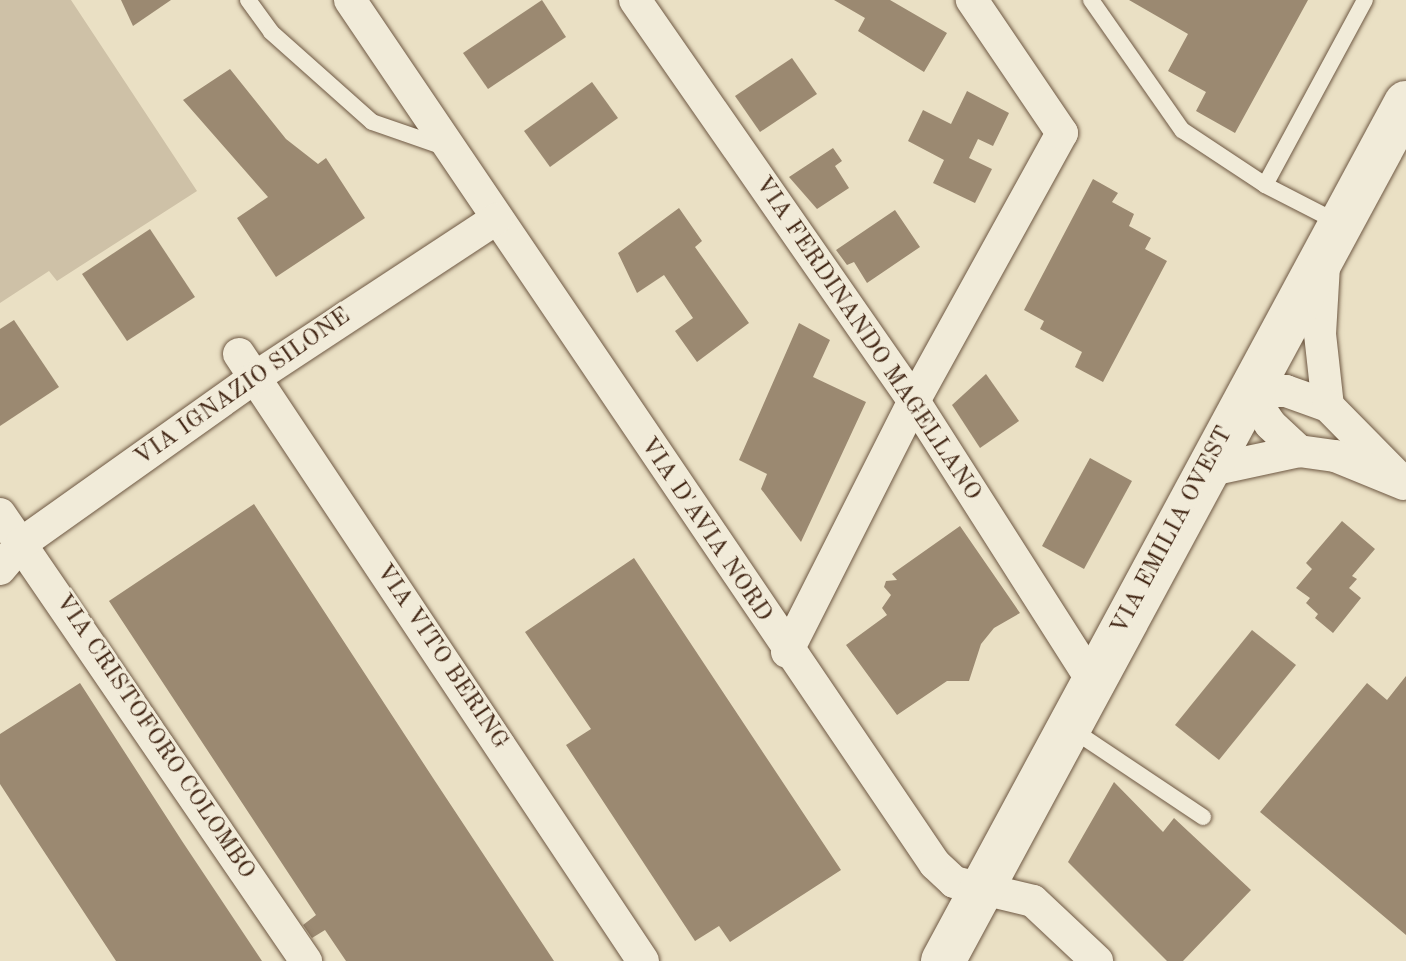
<!DOCTYPE html>
<html>
<head>
<meta charset="utf-8">
<style>
  body { margin:0 }
  #map { position:relative; width:1406px; height:961px; overflow:hidden; background:#eae0c4; font-family:"Old Standard TT",serif }
  div>[style] { position:absolute }
  .green>* { inset:0; background:#cec1a7 }
  .building>* { inset:0; background:#9b8971 }
  .roads { filter:drop-shadow(0 0 2px #6e5843) drop-shadow(0 0 2px #6e5843) }
  .service>* { height:16px; margin:-8px; padding:0 8px; transform-origin:8px; border-radius:8px; background:#f1ebd9 }
  .minor>* { height:32px; margin:-16px; padding:0 16px; transform-origin:16px; border-radius:16px; background:#f1ebd9 }
  .secondary>* { height:44px; margin:-22px; padding:0 22px; transform-origin:22px; border-radius:22px; background:#f1ebd9 }
  span { translate:-50% -50%; white-space:nowrap; text-align:center; line-height:1.15; -webkit-text-stroke:6px #f1ebd9; paint-order:stroke }
  .street-label { font-size:24px; color:#452a18 }
</style>
</head>
<body>
<div id="map">
  <div class="green">
    <div style="clip-path:polygon(0 0,71px 0,197px 191px,57px 281px,49px 271px,0 303px)"></div>
  </div>
  <div class="building">
    <div style="clip-path:polygon(121px 0,171px 0,133px 26px)"></div>
    <div style="clip-path:polygon(542px 0,566px 37px,488px 89px,463px 53px)"></div>
    <div style="clip-path:polygon(834px 0,890px 0,947px 33px,924px 72px,858px 31px,865px 18px)"></div>
    <div style="clip-path:polygon(1129px 0,1308px 0,1235px 133px,1196px 111px,1206px 92px,1168px 71px,1188px 34px)"></div>
    <div style="clip-path:polygon(792px 58px,817px 94px,760px 132px,735px 96px)"></div>
    <div style="clip-path:polygon(230px 69px,286px 139px,318px 164px,326px 158px,365px 218px,276px 277px,237px 218px,268px 197px,183px 100px)"></div>
    <div style="clip-path:polygon(592px 82px,618px 118px,550px 167px,524px 131px)"></div>
    <div style="clip-path:polygon(967px 91px,1009px 113px,993px 146px,978px 139px,969px 158px,992px 169px,975px 203px,933px 183px,944px 160px,908px 141px,923px 110px,951px 124px)"></div>
    <div style="clip-path:polygon(833px 148px,842px 161px,835px 166px,849px 188px,817px 209px,789px 177px)"></div>
    <div style="clip-path:polygon(1093px 179px,1118px 193px,1112px 202px,1134px 214px,1129px 226px,1151px 238px,1145px 249px,1167px 261px,1103px 382px,1075px 367px,1082px 352px,1040px 329px,1044px 321px,1024px 310px)"></div>
    <div style="clip-path:polygon(679px 208px,702px 241px,695px 247px,749px 323px,697px 362px,675px 331px,693px 318px,664px 275px,637px 293px,618px 253px)"></div>
    <div style="clip-path:polygon(895px 210px,920px 247px,867px 283px,854px 262px,847px 265px,836px 250px)"></div>
    <div style="clip-path:polygon(150px 229px,195px 297px,127px 341px,82px 274px)"></div>
    <div style="clip-path:polygon(14px 320px,59px 387px,0 426px,0 329px)"></div>
    <div style="clip-path:polygon(799px 323px,830px 340px,813px 377px,866px 402px,801px 542px,761px 489px,767px 474px,739px 460px)"></div>
    <div style="clip-path:polygon(986px 374px,1019px 421px,980px 448px,952px 405px)"></div>
    <div style="clip-path:polygon(1090px 458px,1132px 481px,1084px 569px,1042px 546px)"></div>
    <div style="clip-path:polygon(254px 504px,433px 778px,554px 961px,346px 961px,325px 930px,312px 938px,303px 925px,316px 915px,109px 601px)"></div>
    <div style="clip-path:polygon(1342px 521px,1375px 549px,1352px 576px,1357px 579px,1349px 588px,1361px 598px,1333px 633px,1315px 618px,1318px 614px,1306px 603px,1310px 598px,1296px 588px,1312px 569px,1306px 563px)"></div>
    <div style="clip-path:polygon(960px 526px,1020px 613px,994px 628px,981px 644px,969px 681px,947px 681px,897px 715px,846px 645px,887px 615px,882px 608px,891px 595px,884px 587px,886px 581px,897px 580px,892px 574px)"></div>
    <div style="clip-path:polygon(634px 558px,841px 870px,730px 942px,719px 926px,695px 941px,566px 745px,591px 729px,525px 632px)"></div>
    <div style="clip-path:polygon(1252px 630px,1296px 665px,1219px 760px,1175px 725px)"></div>
    <div style="clip-path:polygon(1406px 676px,1406px 935px,1260px 812px,1367px 683px,1387px 700px)"></div>
    <div style="clip-path:polygon(80px 683px,182px 841px,262px 961px,116px 961px,37px 841px,0 784px,0 734px)"></div>
    <div style="clip-path:polygon(1114px 782px,1163px 832px,1174px 818px,1251px 890px,1183px 961px,1167px 961px,1068px 862px)"></div>
  </div>
  <div class="roads">
    <div class="service">
      <div style="left:248px;top:0;width:39px;rotate:54deg"></div>
      <div style="left:271px;top:32px;width:135px;rotate:41.7deg"></div>
      <div style="left:372px;top:122px;width:79px;rotate:19.1deg"></div>
      <div style="left:1091px;top:0;width:159px;rotate:55deg"></div>
      <div style="left:1182px;top:130px;width:100px;rotate:33.5deg"></div>
      <div style="left:1339px;top:223px;width:83px;rotate:-152.8deg"></div>
      <div style="left:1265px;top:185px;width:210px;rotate:-61.6deg"></div>
      <div style="left:1070px;top:728px;width:160px;rotate:33.8deg"></div>
    </div>
    <div class="minor">
      <div style="left:350px;top:0;width:1043px;rotate:55.9deg"></div>
      <div style="left:935px;top:864px;width:26px;rotate:43deg"></div>
      <div style="left:954px;top:882px;width:81px;rotate:13.5deg"></div>
      <div style="left:1033px;top:901px;width:88px;rotate:43.2deg"></div>
      <div style="left:635px;top:0;width:489px;rotate:55.2deg"></div>
      <div style="left:914px;top:401px;width:333px;rotate:57.5deg"></div>
      <div style="left:1324px;top:265px;width:69px;rotate:93.3deg"></div>
      <div style="left:1320px;top:334px;width:72px;rotate:83.7deg"></div>
      <div style="left:239px;top:354px;width:729px;rotate:56.35deg"></div>
      <div style="left:1248px;top:391px;width:38px"></div>
      <div style="left:1286px;top:391px;width:45px;rotate:19.7deg"></div>
      <div style="left:1328px;top:406px;width:95px;rotate:45.4deg"></div>
      <div style="left:1248px;top:391px;width:40px;rotate:56deg"></div>
      <div style="left:1270px;top:424px;width:40px;rotate:43deg"></div>
      <div style="left:1206px;top:471px;width:95px;rotate:-12.1deg"></div>
      <div style="left:1299px;top:451px;width:36px;rotate:8deg"></div>
      <div style="left:1335px;top:456px;width:74px;rotate:22.1deg"></div>
      <div style="left:0;top:514px;width:542px;rotate:55.61deg"></div>
      <div style="left:0;top:569px;width:34px;rotate:-50deg"></div>
      <div style="left:22px;top:543px;width:285px;rotate:-35.4deg"></div>
      <div style="left:254px;top:378px;width:290px;rotate:-33.3deg"></div>
      <div style="left:787px;top:652px;width:281px;rotate:-63.2deg"></div>
      <div style="left:914px;top:401px;width:306px;rotate:-61.1deg"></div>
      <div style="left:1062px;top:133px;width:161px;rotate:-124.1deg"></div>
    </div>
    <div class="secondary">
      <div style="left:943px;top:961px;width:975px;rotate:-61.65deg"></div>
    </div>
  </div>
  <div class="street-label">
    <span style="left:867px;top:339px;rotate:56deg">VIA FERDINANDO MAGELLANO</span>
    <span style="left:243px;top:388px;rotate:-35deg">VIA IGNAZIO SILONE</span>
    <span style="left:705px;top:530px;rotate:56deg">VIA D'AVIA NORD</span>
    <span style="left:1173px;top:531px;rotate:-62deg">VIA EMILIA OVEST</span>
    <span style="left:441px;top:657px;rotate:56deg">VIA VITO BERING</span>
    <span style="left:154px;top:737px;rotate:56deg">VIA CRISTOFORO COLOMBO</span>
  </div>
</div>
</body>
</html>
